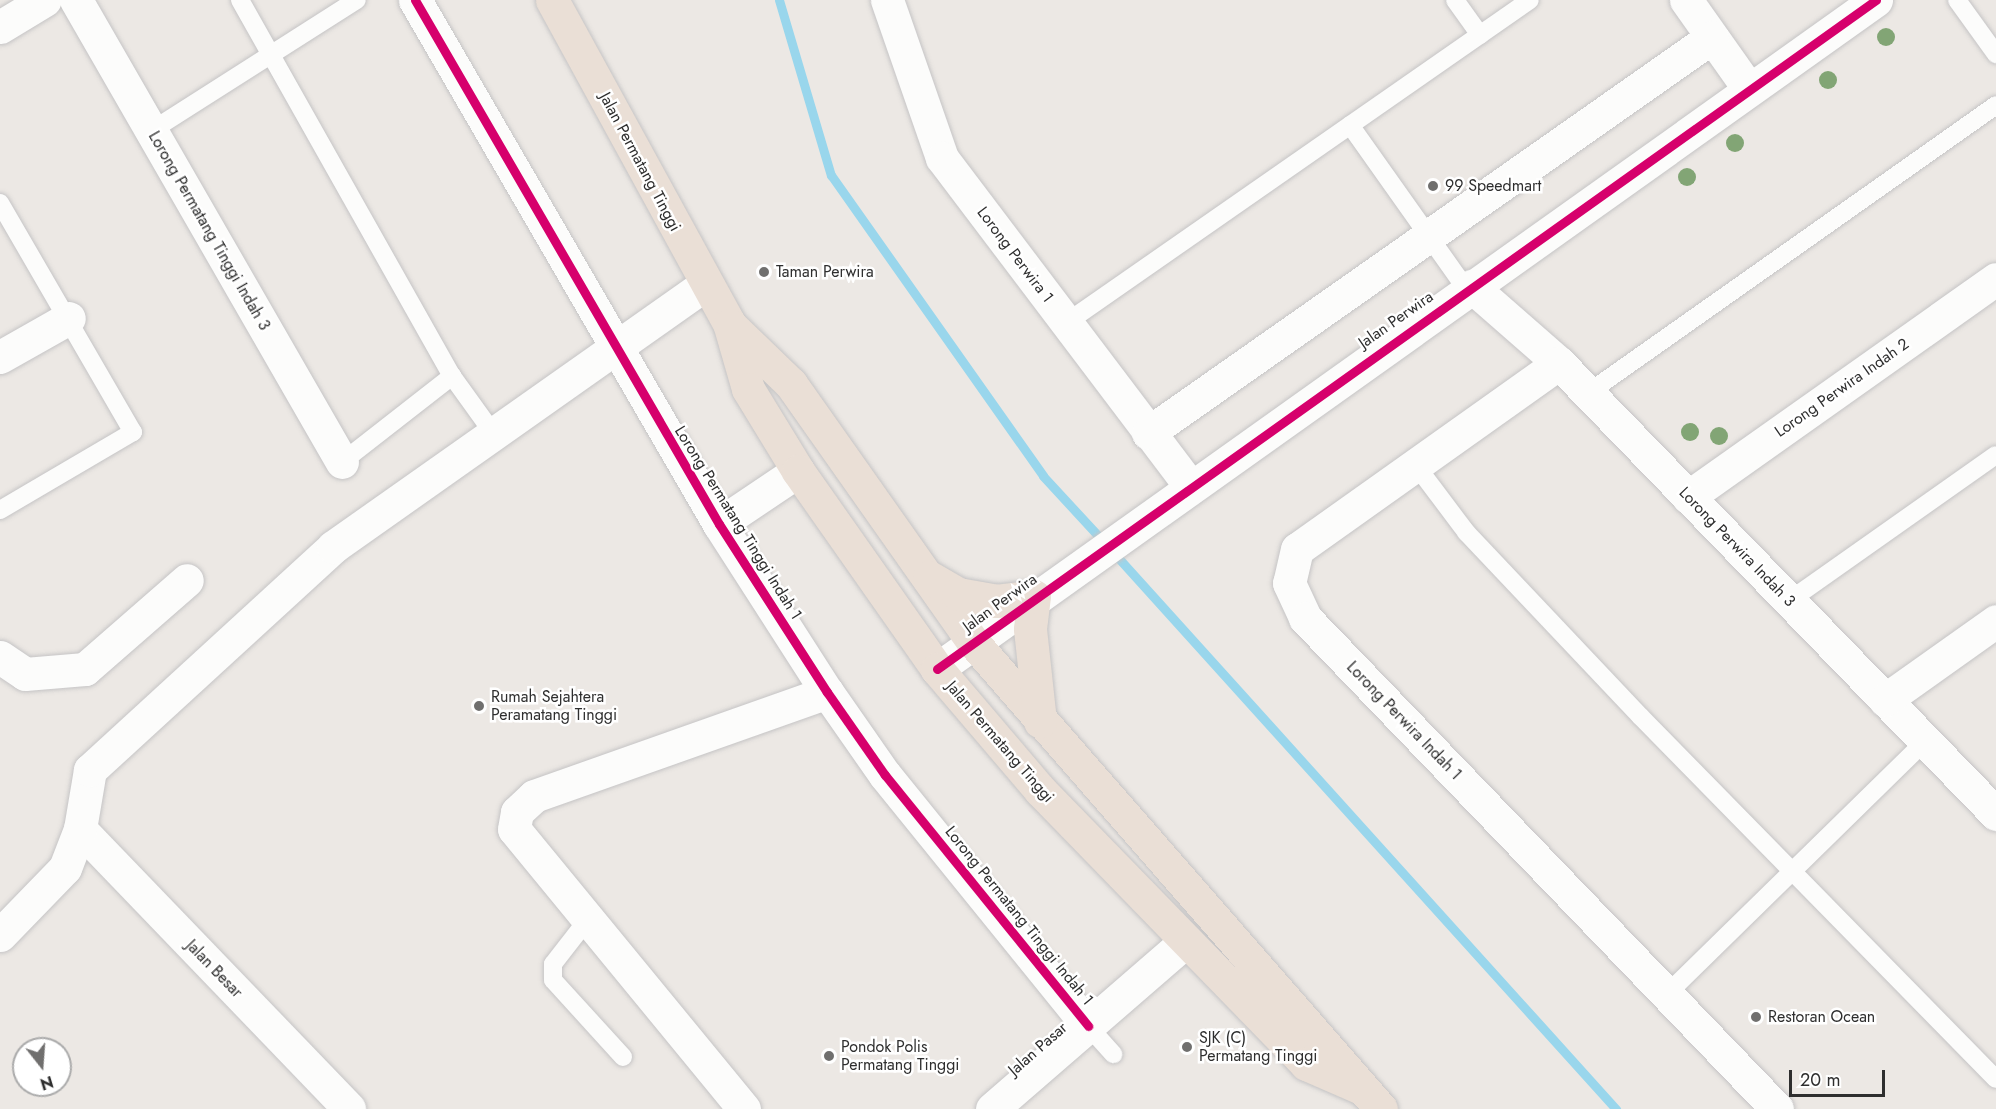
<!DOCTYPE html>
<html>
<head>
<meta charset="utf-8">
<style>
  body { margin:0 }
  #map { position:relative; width:1996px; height:1109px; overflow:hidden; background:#ece8e4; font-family:Jost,sans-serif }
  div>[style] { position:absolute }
  .stream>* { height:9px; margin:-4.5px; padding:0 4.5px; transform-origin:4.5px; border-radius:4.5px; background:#99d6ec }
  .roads { filter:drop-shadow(0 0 2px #c5c4c5) drop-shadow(0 0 2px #c5c4c5) }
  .lane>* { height:18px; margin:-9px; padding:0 9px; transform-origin:9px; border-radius:9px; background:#fcfcfb }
  .street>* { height:33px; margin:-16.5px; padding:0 16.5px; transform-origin:16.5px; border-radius:16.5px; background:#fcfcfb }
  .highway>* { height:33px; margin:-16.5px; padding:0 16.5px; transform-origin:16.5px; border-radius:16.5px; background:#eadfd6 }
  .cycleway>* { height:9px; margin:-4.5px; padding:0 4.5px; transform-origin:4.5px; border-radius:4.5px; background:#d6006c }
  .trees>* { width:18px; height:18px; margin:-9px; border-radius:50%; background:#82a575 }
  .dots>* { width:16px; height:16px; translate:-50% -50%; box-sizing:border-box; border:3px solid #fff; border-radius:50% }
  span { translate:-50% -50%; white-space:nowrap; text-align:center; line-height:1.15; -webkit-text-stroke:5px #fff; paint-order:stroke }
  .street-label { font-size:16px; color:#2e2e2e }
  .poi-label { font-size:16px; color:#2e2e2e }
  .left { translate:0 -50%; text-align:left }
  .north { position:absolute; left:12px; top:1037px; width:60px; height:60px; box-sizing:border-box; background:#fff; border:2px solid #ababab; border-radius:50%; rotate:163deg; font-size:16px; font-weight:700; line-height:24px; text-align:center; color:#2e2e2e }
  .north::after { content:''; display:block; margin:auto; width:21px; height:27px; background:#706f6e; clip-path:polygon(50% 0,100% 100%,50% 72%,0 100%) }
  .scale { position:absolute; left:1789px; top:1070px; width:96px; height:27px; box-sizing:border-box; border:3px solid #2e2e2e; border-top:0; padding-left:8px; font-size:18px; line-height:21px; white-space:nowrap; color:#2e2e2e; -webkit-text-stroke:4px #fff; paint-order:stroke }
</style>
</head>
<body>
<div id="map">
  <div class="stream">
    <div style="left:779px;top:0;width:183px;rotate:73.5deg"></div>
    <div style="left:831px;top:175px;width:368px;rotate:54.8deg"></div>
    <div style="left:1043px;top:476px;width:90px;rotate:47.3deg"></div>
    <div style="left:1113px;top:552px;width:751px;rotate:47.92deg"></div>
  </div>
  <div class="roads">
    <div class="lane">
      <div style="left:240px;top:0;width:432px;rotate:60.6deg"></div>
      <div style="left:452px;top:376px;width:70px;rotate:54.3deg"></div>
      <div style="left:1455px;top:0;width:43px;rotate:54.5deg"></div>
      <div style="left:1957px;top:0;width:67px;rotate:54.2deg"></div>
      <div style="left:1350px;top:125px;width:201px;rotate:54.7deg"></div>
      <div style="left:151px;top:131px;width:244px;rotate:-32.5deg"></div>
      <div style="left:0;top:203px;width:265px;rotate:59.9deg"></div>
      <div style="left:133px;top:432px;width:154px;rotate:149.6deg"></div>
      <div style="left:1066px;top:323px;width:565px;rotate:-34.84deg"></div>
      <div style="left:1588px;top:393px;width:499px;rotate:-35.2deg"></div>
      <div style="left:342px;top:462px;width:140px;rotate:-38deg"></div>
      <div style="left:1415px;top:464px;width:85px;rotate:53.1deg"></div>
      <div style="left:1466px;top:532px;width:253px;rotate:46.6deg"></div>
      <div style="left:1640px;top:716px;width:508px;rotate:45.56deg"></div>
      <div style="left:1789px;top:601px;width:253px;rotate:-35.2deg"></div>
      <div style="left:588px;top:919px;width:57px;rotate:127.9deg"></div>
      <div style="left:553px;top:964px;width:16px;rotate:90deg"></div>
      <div style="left:553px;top:980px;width:104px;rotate:47.7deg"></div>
      <div style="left:1667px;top:994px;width:361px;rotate:-44.4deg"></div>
      <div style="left:1088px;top:1026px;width:38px;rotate:48deg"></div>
    </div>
    <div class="street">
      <div style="left:76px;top:0;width:533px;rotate:60.07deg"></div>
      <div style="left:415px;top:0;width:606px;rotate:59.88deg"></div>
      <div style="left:719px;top:524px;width:200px;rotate:57.3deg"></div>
      <div style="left:827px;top:692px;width:101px;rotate:55.1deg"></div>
      <div style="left:885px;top:775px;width:323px;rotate:51deg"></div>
      <div style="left:887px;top:0;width:167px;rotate:70.8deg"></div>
      <div style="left:942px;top:158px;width:410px;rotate:52.9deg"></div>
      <div style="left:1686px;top:0;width:109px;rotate:54.7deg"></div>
      <div style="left:0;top:27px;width:52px;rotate:-31deg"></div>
      <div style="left:1471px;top:286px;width:117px;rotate:41.2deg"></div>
      <div style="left:1559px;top:363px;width:628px;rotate:45.9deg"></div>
      <div style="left:0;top:357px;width:79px;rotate:-29.5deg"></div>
      <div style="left:1559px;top:363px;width:321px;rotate:144.6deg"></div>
      <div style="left:1297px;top:549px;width:35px;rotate:103deg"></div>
      <div style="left:1289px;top:583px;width:38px;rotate:65deg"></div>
      <div style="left:1305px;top:618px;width:681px;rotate:46.13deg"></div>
      <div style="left:1148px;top:433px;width:689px;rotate:-35.07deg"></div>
      <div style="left:1688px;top:497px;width:377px;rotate:-35.3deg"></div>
      <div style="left:719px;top:524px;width:95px;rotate:-33.9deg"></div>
      <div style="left:0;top:657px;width:30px;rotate:34deg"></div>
      <div style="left:25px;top:674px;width:60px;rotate:-4.8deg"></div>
      <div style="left:85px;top:669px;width:135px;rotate:-41.1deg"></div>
      <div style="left:937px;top:669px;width:1153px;rotate:-35.47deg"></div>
      <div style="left:1885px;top:700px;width:136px;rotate:-35.4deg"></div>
      <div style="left:80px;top:829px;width:388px;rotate:46.1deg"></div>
      <div style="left:0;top:935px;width:93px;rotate:-45.9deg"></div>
      <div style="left:65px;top:868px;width:42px;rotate:-69deg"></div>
      <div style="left:80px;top:829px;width:60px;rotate:-80.4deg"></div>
      <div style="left:90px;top:770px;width:330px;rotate:-42.5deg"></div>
      <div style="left:333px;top:547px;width:456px;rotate:-35.2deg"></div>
      <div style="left:744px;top:1109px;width:362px;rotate:-129.4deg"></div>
      <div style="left:514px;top:829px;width:17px;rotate:-80deg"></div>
      <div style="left:517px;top:812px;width:23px;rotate:-43deg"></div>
      <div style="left:534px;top:796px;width:311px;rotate:-19.5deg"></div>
      <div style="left:992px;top:1109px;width:255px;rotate:-40.9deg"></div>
    </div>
    <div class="highway">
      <div style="left:552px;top:0;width:368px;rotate:61.3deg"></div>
      <div style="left:729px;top:323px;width:69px;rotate:73.9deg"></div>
      <div style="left:748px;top:389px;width:96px;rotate:58.6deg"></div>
      <div style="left:798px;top:471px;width:242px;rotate:54.9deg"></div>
      <div style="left:937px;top:669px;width:159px;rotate:49.6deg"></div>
      <div style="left:1040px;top:790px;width:382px;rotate:45.8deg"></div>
      <div style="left:1306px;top:1064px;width:58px;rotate:23.5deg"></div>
      <div style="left:730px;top:325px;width:85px;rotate:44deg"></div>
      <div style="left:791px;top:384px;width:316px;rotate:54.8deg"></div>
      <div style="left:973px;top:642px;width:620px;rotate:48.86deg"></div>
      <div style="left:929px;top:577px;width:34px;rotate:30deg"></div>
      <div style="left:958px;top:594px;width:39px;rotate:10deg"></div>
      <div style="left:996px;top:601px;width:38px;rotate:-7deg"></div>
      <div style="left:1034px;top:596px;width:33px;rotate:97deg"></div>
      <div style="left:1030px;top:629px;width:93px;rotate:83.8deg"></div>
    </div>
  </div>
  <div class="cycleway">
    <div style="left:415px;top:0;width:606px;rotate:59.88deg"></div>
    <div style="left:719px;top:524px;width:200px;rotate:57.3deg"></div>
    <div style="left:827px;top:692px;width:101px;rotate:55.1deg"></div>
    <div style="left:885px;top:775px;width:323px;rotate:51deg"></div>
    <div style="left:937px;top:669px;width:1153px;rotate:-35.47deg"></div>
  </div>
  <div class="trees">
    <div style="left:1886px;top:37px"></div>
    <div style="left:1828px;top:80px"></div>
    <div style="left:1735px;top:143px"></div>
    <div style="left:1687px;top:177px"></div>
    <div style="left:1690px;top:432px"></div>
    <div style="left:1719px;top:436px"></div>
  </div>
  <div class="dots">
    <div style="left:1433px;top:186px;background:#706f6e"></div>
    <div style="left:764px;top:272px;background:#706f6e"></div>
    <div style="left:479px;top:706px;background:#706f6e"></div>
    <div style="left:1756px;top:1017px;background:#706f6e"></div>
    <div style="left:1187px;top:1047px;background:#706f6e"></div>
    <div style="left:829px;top:1056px;background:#706f6e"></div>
  </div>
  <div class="street-label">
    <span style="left:640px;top:162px;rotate:62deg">Jalan Permatang Tinggi</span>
    <span style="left:209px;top:231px;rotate:60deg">Lorong Permatang Tinggi Indah 3</span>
    <span style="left:1015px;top:255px;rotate:53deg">Lorong Perwira 1</span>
    <span style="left:1396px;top:320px;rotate:-35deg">Jalan Perwira</span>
    <span style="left:1842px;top:388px;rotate:-35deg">Lorong Perwira Indah 2</span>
    <span style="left:738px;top:523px;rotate:58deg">Lorong Permatang Tinggi Indah 1</span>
    <span style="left:1737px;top:547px;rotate:46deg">Lorong Perwira Indah 3</span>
    <span style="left:1000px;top:603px;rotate:-36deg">Jalan Perwira</span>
    <span style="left:1404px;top:721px;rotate:46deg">Lorong Perwira Indah 1</span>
    <span style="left:1000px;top:742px;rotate:49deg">Jalan Permatang Tinggi</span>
    <span style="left:1019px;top:916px;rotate:51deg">Lorong Permatang Tinggi Indah 1</span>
    <span style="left:214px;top:969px;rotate:46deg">Jalan Besar</span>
    <span style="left:1038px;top:1049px;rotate:-41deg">Jalan Pasar</span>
  </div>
  <div class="poi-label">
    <span class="left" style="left:1445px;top:186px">99 Speedmart</span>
    <span class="left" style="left:776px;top:272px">Taman Perwira</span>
    <span class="left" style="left:491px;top:706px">Rumah Sejahtera<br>Peramatang Tinggi</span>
    <span class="left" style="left:1768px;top:1017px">Restoran Ocean</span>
    <span class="left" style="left:1199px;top:1047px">SJK (C)<br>Permatang Tinggi</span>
    <span class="left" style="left:841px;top:1056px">Pondok Polis<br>Permatang Tinggi</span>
  </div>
  <div class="north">N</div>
  <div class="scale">20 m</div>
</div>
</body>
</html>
